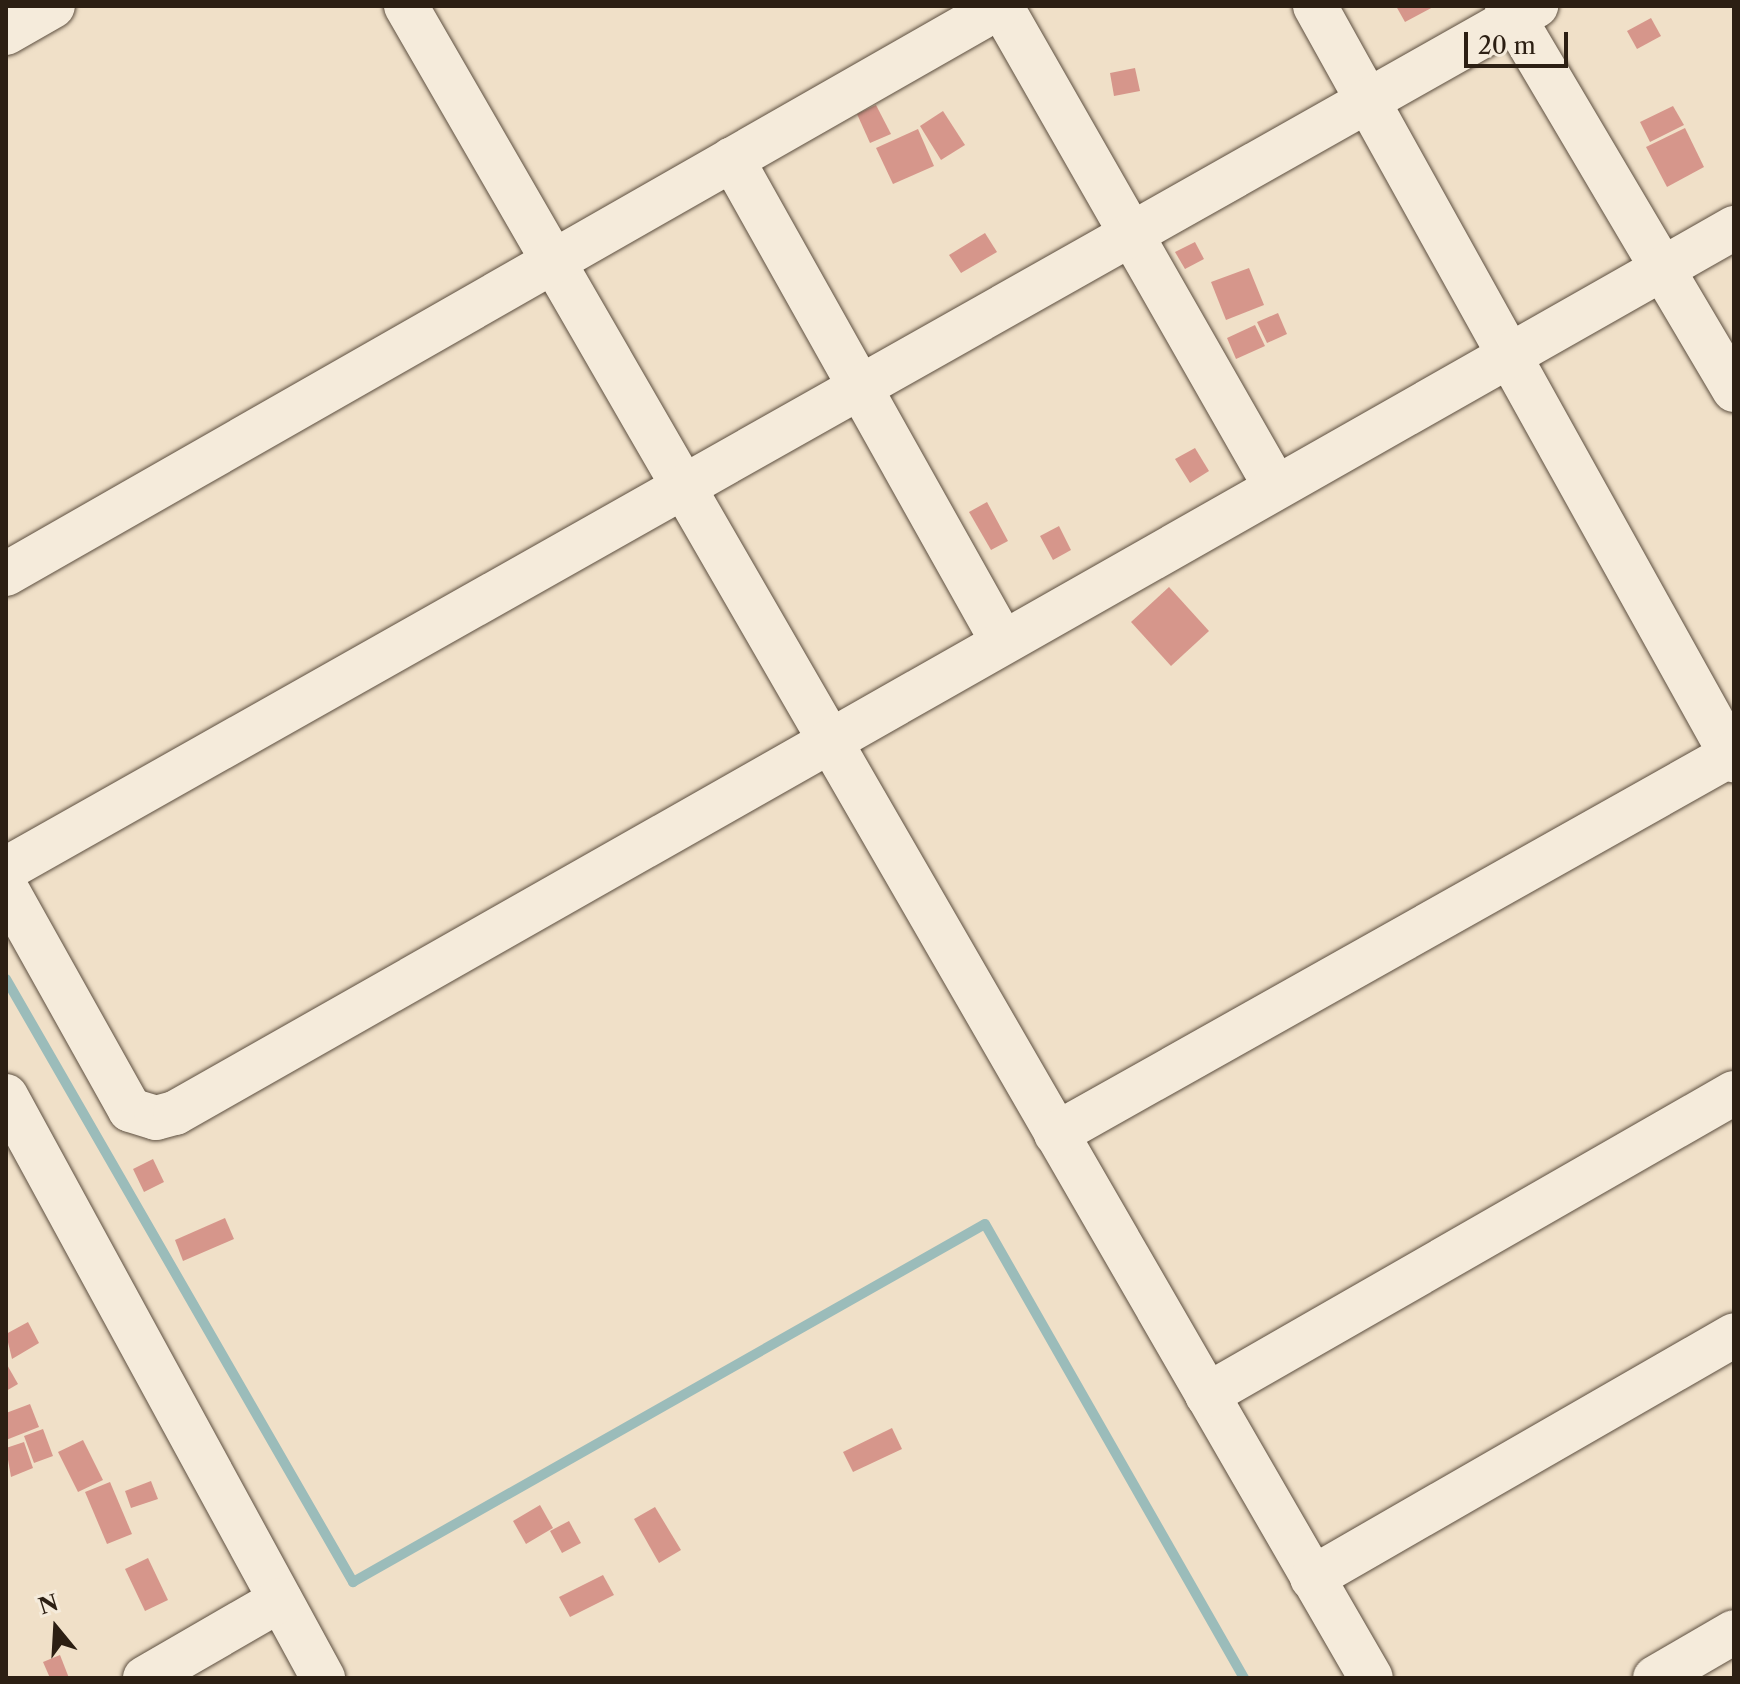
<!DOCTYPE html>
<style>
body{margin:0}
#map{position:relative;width:1740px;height:1684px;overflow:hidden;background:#f0e0c8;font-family:"Libre Caslon Text",serif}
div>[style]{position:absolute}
.stream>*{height:10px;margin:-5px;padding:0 5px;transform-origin:5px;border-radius:5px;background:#9bbcba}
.building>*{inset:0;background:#d6968b}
.roads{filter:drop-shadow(0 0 2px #5d4f40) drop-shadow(0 0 2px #5d4f40)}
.minor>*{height:44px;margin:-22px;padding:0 22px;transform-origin:22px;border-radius:22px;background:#f5ebdb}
span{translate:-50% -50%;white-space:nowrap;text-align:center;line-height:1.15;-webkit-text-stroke:7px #f5ebdb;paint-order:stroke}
.frame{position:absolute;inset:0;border:8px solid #2c1f13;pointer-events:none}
.north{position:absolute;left:16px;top:1588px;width:80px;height:80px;-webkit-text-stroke:6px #f5ebdb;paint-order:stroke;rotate:342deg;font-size:22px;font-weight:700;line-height:32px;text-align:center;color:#2c1f13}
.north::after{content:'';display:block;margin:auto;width:28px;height:36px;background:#2c1f13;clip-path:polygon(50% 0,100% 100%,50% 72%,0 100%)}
.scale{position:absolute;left:1464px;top:32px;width:104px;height:36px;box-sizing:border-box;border:4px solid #2c1f13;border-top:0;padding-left:10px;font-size:24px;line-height:28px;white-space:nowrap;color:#2c1f13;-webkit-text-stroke:6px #f5ebdb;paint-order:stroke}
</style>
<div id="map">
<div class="stream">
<i style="left:6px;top:979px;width:696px;rotate:60.08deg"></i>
<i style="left:353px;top:1582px;width:726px;rotate:-29.53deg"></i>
<i style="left:985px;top:1224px;width:523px;rotate:60.3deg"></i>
</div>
<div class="building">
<i style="clip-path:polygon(1396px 6px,1435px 6px,1405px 22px)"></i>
<i style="clip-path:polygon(1651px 18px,1661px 36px,1637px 49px,1627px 31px)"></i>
<i style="clip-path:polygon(1135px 68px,1140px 91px,1114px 96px,1110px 73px)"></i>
<i style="clip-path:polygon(876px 105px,891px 134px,870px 143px,857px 114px)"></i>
<i style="clip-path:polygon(1673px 106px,1684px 125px,1650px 142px,1640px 122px)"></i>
<i style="clip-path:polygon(943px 111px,965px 145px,941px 160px,920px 126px)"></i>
<i style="clip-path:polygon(1685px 128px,1704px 167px,1667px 187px,1646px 147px)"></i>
<i style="clip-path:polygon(918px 129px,934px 166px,893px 184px,876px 148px)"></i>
<i style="clip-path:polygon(985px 233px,997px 252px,961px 273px,949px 255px)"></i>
<i style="clip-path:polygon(1195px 242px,1204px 259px,1185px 269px,1175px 252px)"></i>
<i style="clip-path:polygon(1249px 268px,1264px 305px,1226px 320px,1211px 282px)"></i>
<i style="clip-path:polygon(1278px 313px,1287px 334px,1267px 343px,1257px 322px)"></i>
<i style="clip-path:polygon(1255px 325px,1265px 346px,1236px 359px,1227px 338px)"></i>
<i style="clip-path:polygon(1195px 448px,1209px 471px,1190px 483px,1175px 459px)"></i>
<i style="clip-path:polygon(987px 502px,1008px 541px,991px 550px,969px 512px)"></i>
<i style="clip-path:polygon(1059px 526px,1071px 550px,1053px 560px,1040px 536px)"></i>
<i style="clip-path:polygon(1169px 587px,1209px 631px,1171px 666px,1131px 622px)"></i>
<i style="clip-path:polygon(153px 1159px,164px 1182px,144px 1192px,133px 1169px)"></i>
<i style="clip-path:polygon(225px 1218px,234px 1239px,183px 1261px,175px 1240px)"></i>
<i style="clip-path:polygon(28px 1322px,39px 1343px,12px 1359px,6px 1334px)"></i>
<i style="clip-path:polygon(6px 1363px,18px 1384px,6px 1391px)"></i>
<i style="clip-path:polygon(30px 1404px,39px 1427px,6px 1440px,6px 1413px)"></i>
<i style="clip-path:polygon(892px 1428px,902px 1449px,853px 1472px,843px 1452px)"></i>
<i style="clip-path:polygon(43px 1429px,53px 1456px,34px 1463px,24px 1436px)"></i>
<i style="clip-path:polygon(83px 1440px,103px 1480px,78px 1492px,58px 1452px)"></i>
<i style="clip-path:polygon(24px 1442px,33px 1468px,11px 1477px,6px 1448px)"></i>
<i style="clip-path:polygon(151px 1481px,158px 1499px,131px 1508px,125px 1491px)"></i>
<i style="clip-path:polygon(110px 1482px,132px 1534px,107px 1544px,85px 1492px)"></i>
<i style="clip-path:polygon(540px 1505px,553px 1528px,526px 1544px,513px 1521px)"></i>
<i style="clip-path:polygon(655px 1507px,681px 1550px,659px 1563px,634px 1519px)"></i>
<i style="clip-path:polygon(569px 1521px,581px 1543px,562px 1553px,550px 1531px)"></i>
<i style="clip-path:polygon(148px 1558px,168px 1600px,145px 1611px,125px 1569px)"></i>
<i style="clip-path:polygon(603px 1575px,614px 1595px,570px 1617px,559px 1597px)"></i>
<i style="clip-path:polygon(60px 1655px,69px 1678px,50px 1678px,43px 1662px)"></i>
</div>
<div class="roads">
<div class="minor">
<i style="left:406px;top:6px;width:1930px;rotate:60.01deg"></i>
<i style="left:1001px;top:6px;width:553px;rotate:60.28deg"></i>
<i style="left:1315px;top:6px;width:863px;rotate:60.94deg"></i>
<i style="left:1507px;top:6px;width:446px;rotate:59.4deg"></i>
<i style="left:6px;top:33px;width:54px;rotate:-29.9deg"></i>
<i style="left:732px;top:159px;width:552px;rotate:60.74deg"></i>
<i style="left:6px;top:574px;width:1146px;rotate:-29.72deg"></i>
<i style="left:6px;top:869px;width:1757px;rotate:-29.43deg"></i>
<i style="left:6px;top:888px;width:254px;rotate:60.8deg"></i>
<i style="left:130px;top:1110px;width:27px;rotate:17deg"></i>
<i style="left:156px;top:1118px;width:20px;rotate:-15deg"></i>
<i style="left:175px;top:1113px;width:1793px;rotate:-29.58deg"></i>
<i style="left:6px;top:1096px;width:663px;rotate:61.42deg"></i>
<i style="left:1056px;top:1134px;width:778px;rotate:-29.33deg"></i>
<i style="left:1207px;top:1395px;width:607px;rotate:-29.82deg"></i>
<i style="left:1312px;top:1578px;width:487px;rotate:-29.9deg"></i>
<i style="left:145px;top:1678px;width:156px;rotate:-30deg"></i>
<i style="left:1655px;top:1678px;width:91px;rotate:-30.2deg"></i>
</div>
</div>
<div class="frame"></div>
<div class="north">N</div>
<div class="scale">20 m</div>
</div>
